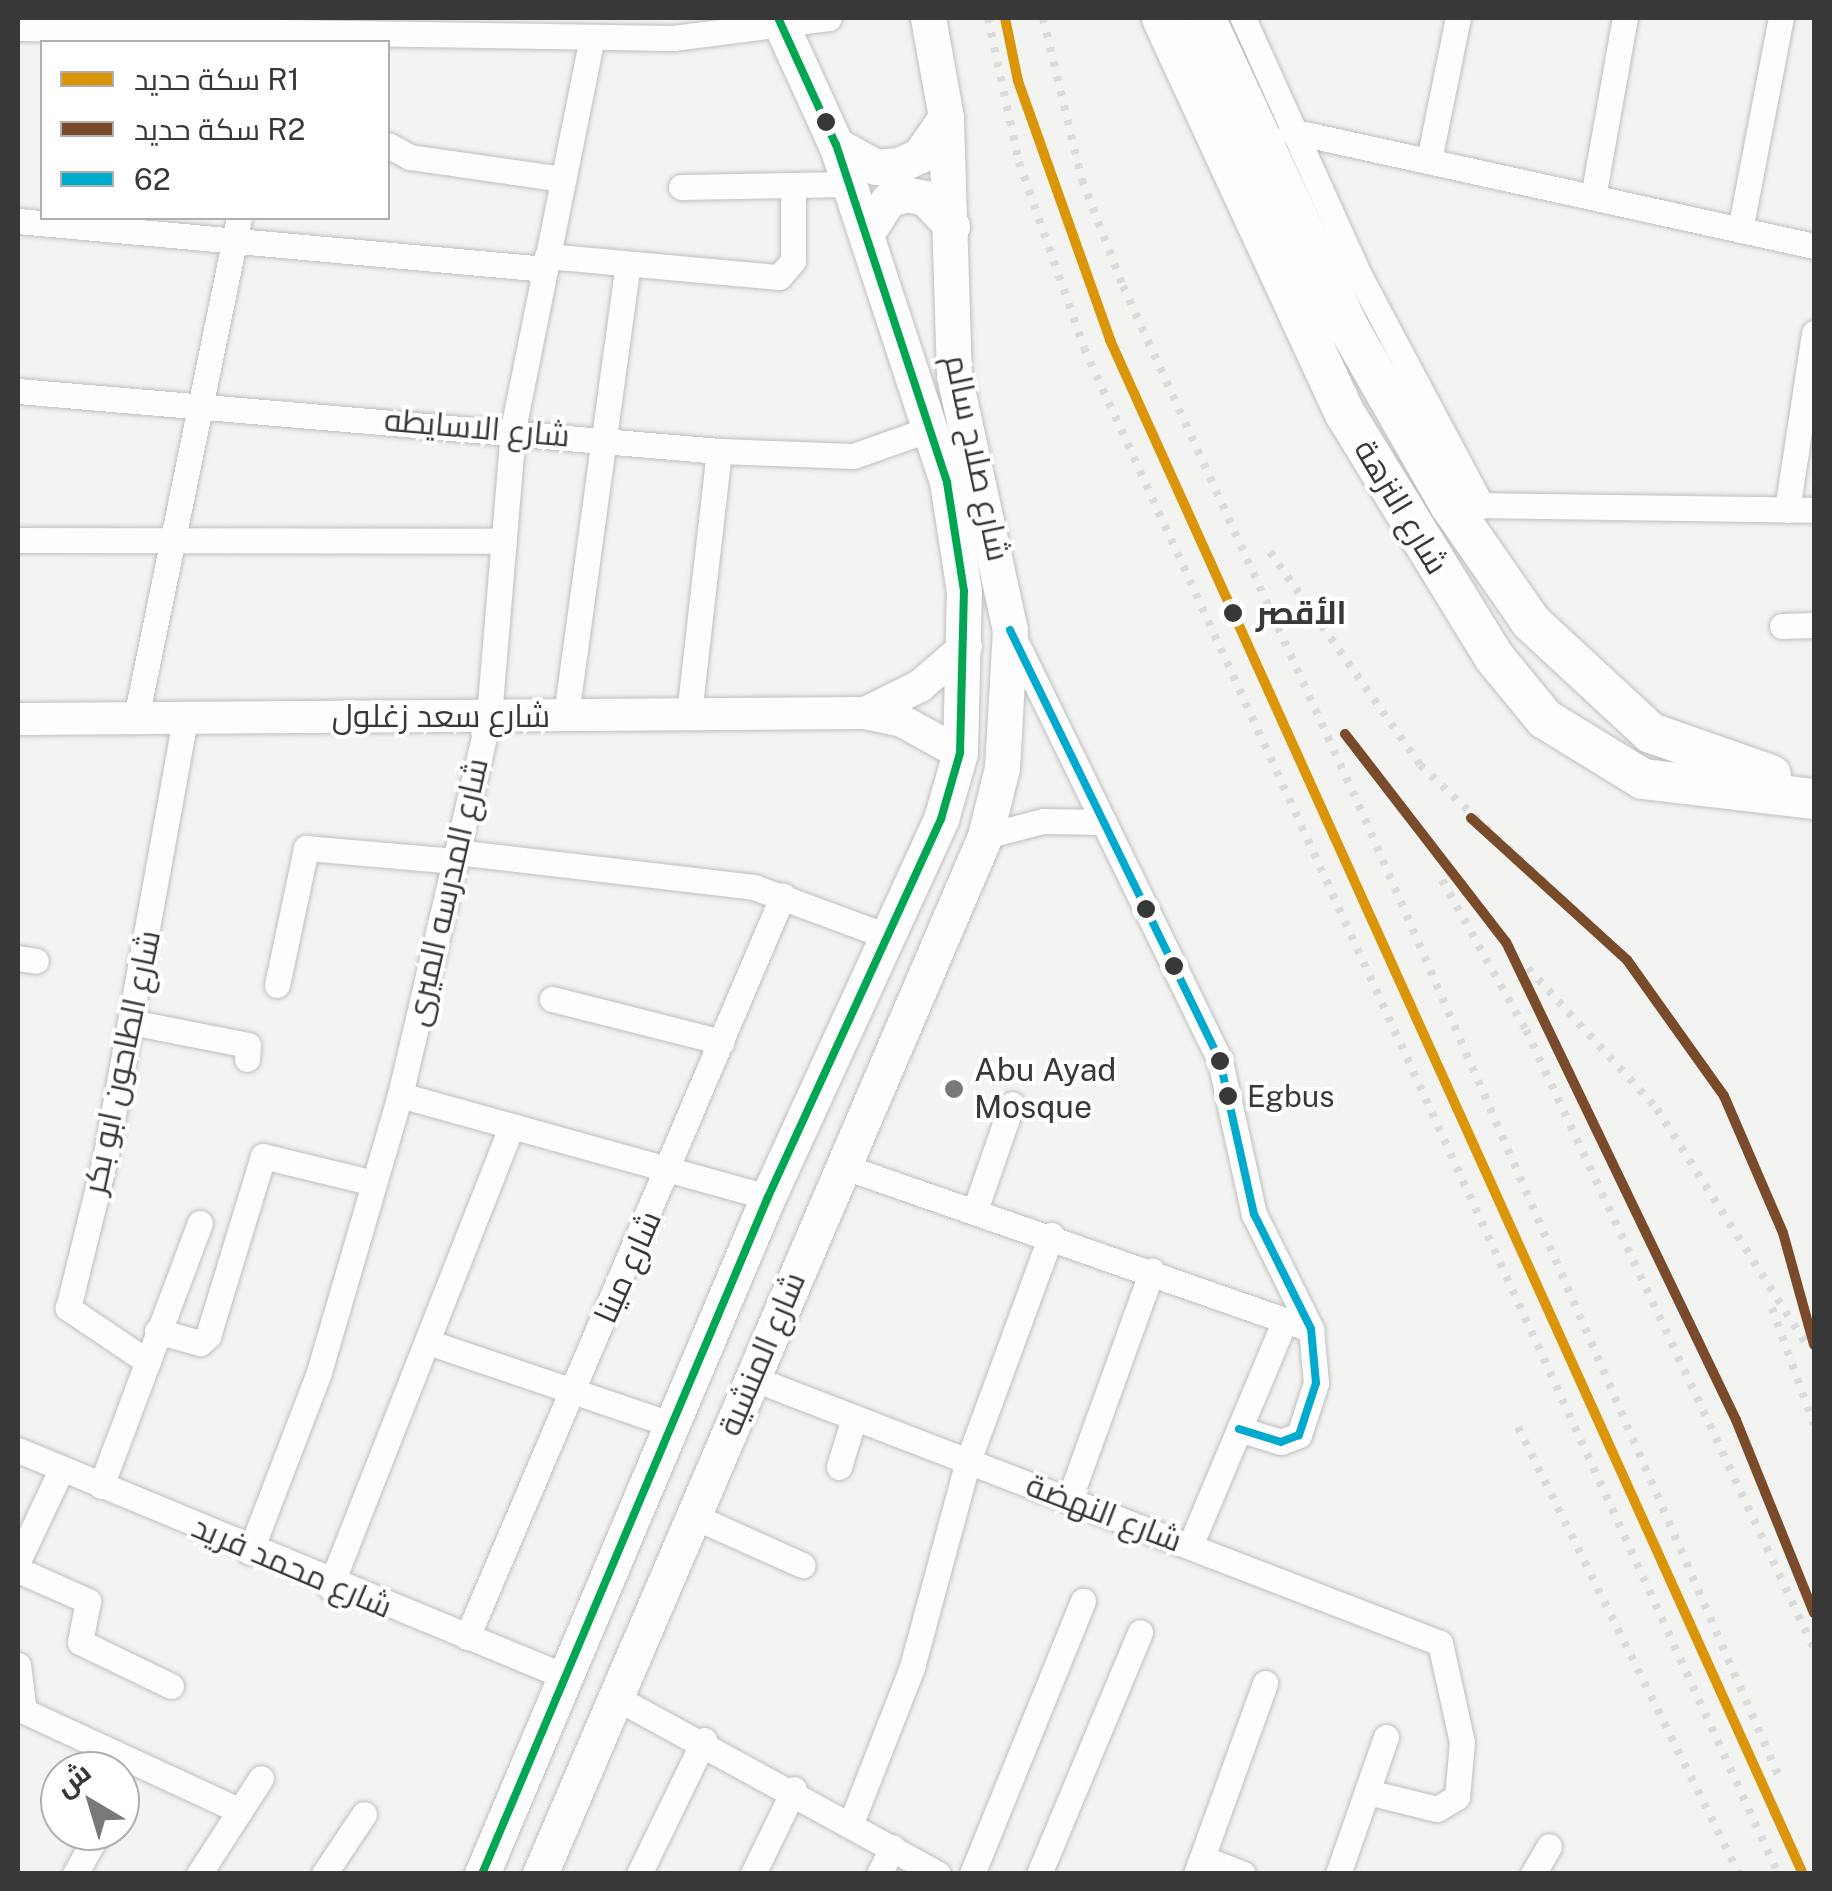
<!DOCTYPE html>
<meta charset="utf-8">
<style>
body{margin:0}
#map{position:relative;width:1832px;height:1891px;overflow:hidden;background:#f3f4f2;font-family:"Public Sans",Cairo,sans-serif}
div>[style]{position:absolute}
.roads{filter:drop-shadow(0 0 2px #bebfbd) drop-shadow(0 0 2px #bebfbd)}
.minor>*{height:25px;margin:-12.5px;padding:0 12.5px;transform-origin:12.5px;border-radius:12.5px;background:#fdfdfd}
.tertiary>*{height:32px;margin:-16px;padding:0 16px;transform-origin:16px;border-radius:16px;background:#fdfdfd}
.secondary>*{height:35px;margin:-17.5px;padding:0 17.5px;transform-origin:17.5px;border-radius:17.5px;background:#fdfdfd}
.primary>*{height:40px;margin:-20px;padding:0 20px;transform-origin:20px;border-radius:20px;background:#fdfdfd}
.rail>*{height:8px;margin-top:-4px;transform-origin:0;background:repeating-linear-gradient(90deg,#dadbda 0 5px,transparent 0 15px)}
.bus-1>*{height:8px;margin:-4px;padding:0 4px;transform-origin:4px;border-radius:4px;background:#00a9ce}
.bus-2>*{height:8px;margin:-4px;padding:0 4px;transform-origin:4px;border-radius:4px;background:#00a651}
.rail-1>*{height:10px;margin:-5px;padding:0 5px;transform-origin:5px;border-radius:5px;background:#da9608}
.rail-2>*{height:10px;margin:-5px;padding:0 5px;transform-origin:5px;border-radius:5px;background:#7a4b2a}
.dots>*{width:28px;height:28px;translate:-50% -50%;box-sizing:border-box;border:5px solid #fff;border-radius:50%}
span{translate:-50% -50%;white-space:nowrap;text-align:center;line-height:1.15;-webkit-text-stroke:8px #fff;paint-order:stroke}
.bus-label{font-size:30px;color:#373837}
.left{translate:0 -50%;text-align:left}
.street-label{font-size:32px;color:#373837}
.stop-label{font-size:32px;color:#373837;font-weight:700}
.poi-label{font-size:32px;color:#373837}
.frame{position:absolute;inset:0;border:20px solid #373837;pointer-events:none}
.legend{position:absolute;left:40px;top:40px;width:350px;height:180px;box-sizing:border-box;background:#fff;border:2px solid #afafaf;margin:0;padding:12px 18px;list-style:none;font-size:30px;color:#373837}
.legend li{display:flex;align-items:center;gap:20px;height:50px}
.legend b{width:50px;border:2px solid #afafaf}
.north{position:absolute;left:40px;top:1751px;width:100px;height:100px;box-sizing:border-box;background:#fff;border:2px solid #afafaf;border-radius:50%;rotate:322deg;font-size:28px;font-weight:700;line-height:40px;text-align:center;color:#373837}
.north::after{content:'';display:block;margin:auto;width:35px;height:45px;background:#797a78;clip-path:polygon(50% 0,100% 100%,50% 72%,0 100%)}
</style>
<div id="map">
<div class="roads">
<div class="minor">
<i style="left:1243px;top:18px;width:284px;rotate:65.7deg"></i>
<i style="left:1360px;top:277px;width:259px;rotate:62deg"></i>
<i style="left:18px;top:28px;width:655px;rotate:0.87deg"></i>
<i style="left:673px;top:38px;width:157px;rotate:-7.3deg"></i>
<i style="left:1291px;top:131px;width:535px;rotate:12.4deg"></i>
<i style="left:388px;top:145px;width:25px;rotate:29deg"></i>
<i style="left:410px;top:157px;width:155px;rotate:8.2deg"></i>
<i style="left:1429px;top:160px;width:145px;rotate:-78.5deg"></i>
<i style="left:681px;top:187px;width:167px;rotate:-1deg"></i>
<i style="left:1593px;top:197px;width:182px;rotate:-79.9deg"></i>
<i style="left:18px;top:221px;width:529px;rotate:5.2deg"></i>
<i style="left:1740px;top:230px;width:216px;rotate:-79.1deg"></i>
<i style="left:547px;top:256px;width:233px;rotate:5.2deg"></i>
<i style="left:779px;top:277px;width:21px;rotate:-49deg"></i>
<i style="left:793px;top:261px;width:76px;rotate:-90deg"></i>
<i style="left:18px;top:391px;width:704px;rotate:4.89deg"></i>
<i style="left:719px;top:451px;width:134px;rotate:2.1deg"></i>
<i style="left:853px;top:456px;width:85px;rotate:-19.3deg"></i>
<i style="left:1465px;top:505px;width:349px;rotate:0.8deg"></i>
<i style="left:1787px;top:510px;width:179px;rotate:-81.3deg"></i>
<i style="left:18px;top:540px;width:486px;rotate:0.1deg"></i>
<i style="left:1782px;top:626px;width:32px;rotate:-2deg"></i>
<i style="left:1012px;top:634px;width:475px;rotate:64deg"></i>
<i style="left:1220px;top:1061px;width:157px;rotate:77.5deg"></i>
<i style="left:1254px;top:1214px;width:128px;rotate:63.6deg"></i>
<i style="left:1311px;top:1329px;width:54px;rotate:84.7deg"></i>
<i style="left:1316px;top:1383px;width:55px;rotate:108.1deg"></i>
<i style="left:1299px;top:1435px;width:19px;rotate:159deg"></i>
<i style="left:1281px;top:1442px;width:44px;rotate:-162.8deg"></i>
<i style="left:689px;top:714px;width:265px;rotate:-83.5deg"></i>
<i style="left:566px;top:715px;width:455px;rotate:-82.2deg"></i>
<i style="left:136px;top:718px;width:510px;rotate:-78.36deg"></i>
<i style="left:985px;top:836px;width:60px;rotate:-14.5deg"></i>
<i style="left:1043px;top:821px;width:61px;rotate:0.9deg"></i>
<i style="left:457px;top:852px;width:299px;rotate:6.7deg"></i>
<i style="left:754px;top:887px;width:144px;rotate:20.3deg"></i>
<i style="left:18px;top:958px;width:18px;rotate:9deg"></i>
<i style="left:277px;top:985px;width:140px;rotate:-78deg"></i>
<i style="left:306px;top:848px;width:149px;rotate:5deg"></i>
<i style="left:552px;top:999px;width:175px;rotate:14.2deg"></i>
<i style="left:131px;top:1022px;width:119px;rotate:11.1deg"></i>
<i style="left:248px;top:1045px;width:14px;rotate:94deg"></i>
<i style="left:400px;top:1095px;width:382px;rotate:15.5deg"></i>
<i style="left:842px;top:1166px;width:497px;rotate:19.2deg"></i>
<i style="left:975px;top:1210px;width:112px;rotate:-70.8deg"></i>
<i style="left:157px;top:1331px;width:45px;rotate:15.6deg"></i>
<i style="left:200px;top:1343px;width:11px;rotate:-41deg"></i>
<i style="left:208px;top:1336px;width:188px;rotate:-73deg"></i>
<i style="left:263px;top:1156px;width:114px;rotate:13.7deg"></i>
<i style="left:428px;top:1342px;width:259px;rotate:18.7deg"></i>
<i style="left:148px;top:1362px;width:97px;rotate:-146deg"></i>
<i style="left:68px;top:1308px;width:159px;rotate:-76.1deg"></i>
<i style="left:106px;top:1154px;width:443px;rotate:-79.7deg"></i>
<i style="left:752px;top:1378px;width:737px;rotate:21.07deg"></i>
<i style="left:1440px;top:1643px;width:101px;rotate:77.5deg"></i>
<i style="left:1462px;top:1742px;width:55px;rotate:95.2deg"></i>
<i style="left:1457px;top:1797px;width:23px;rotate:149deg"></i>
<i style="left:1437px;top:1809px;width:72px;rotate:-166.3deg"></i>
<i style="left:18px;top:1450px;width:596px;rotate:22.48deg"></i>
<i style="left:839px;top:1467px;width:51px;rotate:-73deg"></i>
<i style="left:101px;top:1486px;width:281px;rotate:-69.4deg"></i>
<i style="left:1069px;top:1500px;width:244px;rotate:-70.1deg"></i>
<i style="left:693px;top:1516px;width:120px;rotate:24.2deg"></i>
<i style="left:1190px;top:1546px;width:245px;rotate:-67.2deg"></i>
<i style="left:250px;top:1552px;width:193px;rotate:-69deg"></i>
<i style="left:319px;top:1372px;width:289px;rotate:-73.7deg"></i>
<i style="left:400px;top:1095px;width:389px;rotate:-76.8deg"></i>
<i style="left:489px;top:716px;width:288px;rotate:-85.2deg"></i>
<i style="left:513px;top:429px;width:400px;rotate:-78.6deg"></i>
<i style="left:18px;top:1561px;width:101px;rotate:-64.7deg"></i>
<i style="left:18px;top:1570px;width:77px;rotate:23.9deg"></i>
<i style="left:88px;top:1601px;width:42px;rotate:101deg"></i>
<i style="left:80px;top:1642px;width:101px;rotate:25.8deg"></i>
<i style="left:330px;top:1587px;width:490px;rotate:-68.5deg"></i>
<i style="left:467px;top:1637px;width:806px;rotate:-66.93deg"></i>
<i style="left:18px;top:1665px;width:46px;rotate:82.6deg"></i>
<i style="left:24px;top:1711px;width:238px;rotate:24.8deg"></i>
<i style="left:615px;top:1697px;width:368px;rotate:28.7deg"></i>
<i style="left:851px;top:1823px;width:168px;rotate:-68.6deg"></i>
<i style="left:912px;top:1667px;width:213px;rotate:-74.8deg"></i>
<i style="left:968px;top:1461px;width:241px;rotate:-69.8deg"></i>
<i style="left:1202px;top:1858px;width:44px;rotate:21.3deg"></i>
<i style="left:75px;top:1874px;width:49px;rotate:-60.8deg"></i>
<i style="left:199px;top:1874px;width:114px;rotate:-57.1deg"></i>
<i style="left:324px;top:1874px;width:72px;rotate:-56.3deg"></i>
<i style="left:639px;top:1874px;width:149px;rotate:-64.1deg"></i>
<i style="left:753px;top:1874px;width:94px;rotate:-64.2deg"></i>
<i style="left:879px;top:1874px;width:30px;rotate:-63deg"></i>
<i style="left:972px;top:1874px;width:295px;rotate:-67.9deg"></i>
<i style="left:1039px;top:1874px;width:262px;rotate:-67.3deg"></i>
<i style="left:1196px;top:1874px;width:203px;rotate:-70.1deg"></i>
<i style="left:1338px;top:1874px;width:145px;rotate:-70.7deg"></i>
<i style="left:1533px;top:1874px;width:32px;rotate:-60deg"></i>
</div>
<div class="tertiary">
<i style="left:865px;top:713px;width:61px;rotate:-26.1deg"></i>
<i style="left:920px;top:686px;width:61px;rotate:-41deg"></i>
<i style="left:18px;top:719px;width:847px;rotate:-0.41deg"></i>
<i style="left:865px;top:713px;width:38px;rotate:12deg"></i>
<i style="left:902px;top:721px;width:66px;rotate:28.9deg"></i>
</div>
<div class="secondary">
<i style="left:836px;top:145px;width:46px;rotate:28.8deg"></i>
<i style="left:876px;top:167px;width:23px;rotate:-5deg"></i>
<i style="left:899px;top:165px;width:23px;rotate:-25deg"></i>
<i style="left:920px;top:155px;width:46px;rotate:-55.6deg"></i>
<i style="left:866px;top:234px;width:40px;rotate:-57.1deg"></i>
<i style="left:888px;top:200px;width:19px;rotate:-18deg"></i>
<i style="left:906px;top:194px;width:19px;rotate:12deg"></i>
<i style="left:925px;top:198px;width:39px;rotate:46deg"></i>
<i style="left:482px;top:1874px;width:735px;rotate:-67.1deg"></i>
<i style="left:768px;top:1197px;width:416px;rotate:-65.4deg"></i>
<i style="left:941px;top:819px;width:69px;rotate:-73.9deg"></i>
<i style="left:960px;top:753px;width:162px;rotate:-88.6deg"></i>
<i style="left:964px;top:591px;width:110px;rotate:-98.9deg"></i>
<i style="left:947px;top:482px;width:355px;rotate:-108.2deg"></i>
<i style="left:836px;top:145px;width:140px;rotate:-114.5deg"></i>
<i style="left:540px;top:1874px;width:1129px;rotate:-66.79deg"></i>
<i style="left:985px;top:836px;width:70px;rotate:-76deg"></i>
<i style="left:1002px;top:768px;width:138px;rotate:-86.7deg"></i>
<i style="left:1010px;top:630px;width:260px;rotate:-102.4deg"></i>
<i style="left:954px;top:376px;width:259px;rotate:-91.8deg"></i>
<i style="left:946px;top:117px;width:101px;rotate:-100.3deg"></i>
</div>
<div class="primary">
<i style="left:1162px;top:18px;width:434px;rotate:65.2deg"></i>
<i style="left:1344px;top:412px;width:287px;rotate:58.5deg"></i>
<i style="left:1494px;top:657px;width:80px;rotate:50.6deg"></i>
<i style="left:1545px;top:719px;width:115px;rotate:31.5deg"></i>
<i style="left:1643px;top:779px;width:172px;rotate:6.7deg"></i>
<i style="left:1205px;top:18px;width:344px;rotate:65.1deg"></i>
<i style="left:1350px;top:330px;width:202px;rotate:60.3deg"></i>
<i style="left:1450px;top:505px;width:142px;rotate:55.3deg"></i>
<i style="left:1531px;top:622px;width:163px;rotate:42.8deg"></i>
<i style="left:1651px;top:733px;width:127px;rotate:19.3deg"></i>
</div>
</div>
<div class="rail">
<i style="left:988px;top:18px;width:147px;rotate:77.9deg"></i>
<i style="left:1019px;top:162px;width:197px;rotate:70.7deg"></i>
<i style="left:1084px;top:348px;width:1676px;rotate:65.54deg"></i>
<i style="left:1005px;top:18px;width:64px;rotate:78.3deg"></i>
<i style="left:1018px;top:81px;width:275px;rotate:70.4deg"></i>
<i style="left:1110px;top:340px;width:1683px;rotate:65.69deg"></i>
<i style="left:1043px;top:18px;width:167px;rotate:76.5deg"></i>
<i style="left:1082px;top:180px;width:114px;rotate:68.9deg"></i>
<i style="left:1123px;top:286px;width:585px;rotate:65.58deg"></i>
<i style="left:1365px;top:819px;width:1044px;rotate:66.63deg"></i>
<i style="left:1270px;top:552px;width:261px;rotate:54.8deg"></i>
<i style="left:1420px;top:765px;width:284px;rotate:43.3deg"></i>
<i style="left:1627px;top:960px;width:167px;rotate:54.5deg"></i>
<i style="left:1724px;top:1096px;width:149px;rotate:66.7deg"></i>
<i style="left:1783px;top:1233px;width:116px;rotate:74.5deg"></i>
<i style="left:1345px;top:734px;width:263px;rotate:52.3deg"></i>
<i style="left:1506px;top:942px;width:530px;rotate:64.3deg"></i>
<i style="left:1736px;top:1420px;width:208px;rotate:68deg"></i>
<i style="left:1442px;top:880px;width:172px;rotate:60.8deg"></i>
<i style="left:1526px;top:1030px;width:683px;rotate:65.05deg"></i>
<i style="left:1528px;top:968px;width:191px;rotate:47.5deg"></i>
<i style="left:1657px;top:1109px;width:280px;rotate:57.6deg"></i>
<i style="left:1772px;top:1308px;width:124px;rotate:70.3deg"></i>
<i style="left:1518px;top:1427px;width:499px;rotate:63.7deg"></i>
</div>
<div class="bus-1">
<i style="left:1010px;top:630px;width:479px;rotate:64deg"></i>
<i style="left:1220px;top:1061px;width:157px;rotate:77.5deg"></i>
<i style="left:1254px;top:1214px;width:128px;rotate:63.6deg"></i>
<i style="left:1311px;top:1329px;width:54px;rotate:84.7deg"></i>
<i style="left:1316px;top:1383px;width:55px;rotate:108.1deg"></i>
<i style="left:1299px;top:1435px;width:19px;rotate:159deg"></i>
<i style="left:1281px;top:1442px;width:44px;rotate:-162.8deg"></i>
</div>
<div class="bus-2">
<i style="left:482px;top:1874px;width:735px;rotate:-67.1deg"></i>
<i style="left:768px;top:1197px;width:416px;rotate:-65.4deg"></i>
<i style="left:941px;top:819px;width:69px;rotate:-73.9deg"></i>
<i style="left:960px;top:753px;width:162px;rotate:-88.6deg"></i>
<i style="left:964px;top:591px;width:110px;rotate:-98.9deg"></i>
<i style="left:947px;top:482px;width:355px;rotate:-108.2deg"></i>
<i style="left:836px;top:145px;width:140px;rotate:-114.5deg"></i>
</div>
<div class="rail-1">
<i style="left:1005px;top:18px;width:64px;rotate:78.3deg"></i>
<i style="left:1018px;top:81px;width:275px;rotate:70.4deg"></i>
<i style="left:1110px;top:340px;width:1683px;rotate:65.69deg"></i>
</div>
<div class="rail-2">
<i style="left:1345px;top:734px;width:263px;rotate:52.3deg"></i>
<i style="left:1506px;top:942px;width:530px;rotate:64.3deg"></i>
<i style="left:1736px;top:1420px;width:208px;rotate:68deg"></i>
<i style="left:1471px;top:818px;width:211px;rotate:42.3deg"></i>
<i style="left:1627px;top:960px;width:167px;rotate:54.5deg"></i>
<i style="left:1724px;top:1096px;width:149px;rotate:66.7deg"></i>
<i style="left:1783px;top:1233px;width:116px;rotate:74.5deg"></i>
</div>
<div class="dots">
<i style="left:826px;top:122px;background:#373837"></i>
<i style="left:1233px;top:613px;background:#373837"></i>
<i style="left:1146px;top:909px;background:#373837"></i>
<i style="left:1174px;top:966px;background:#373837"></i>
<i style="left:1220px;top:1061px;background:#373837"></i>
<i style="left:954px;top:1089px;background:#797a78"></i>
<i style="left:1228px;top:1096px;background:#373837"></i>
</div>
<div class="bus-label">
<span class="left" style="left:1247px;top:1096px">Egbus</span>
</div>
<div class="street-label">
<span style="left:477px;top:428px;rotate:5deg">شارع الاسايطه</span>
<span style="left:977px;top:458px;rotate:78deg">شارع صلاح سالم</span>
<span style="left:1401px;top:507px;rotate:59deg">شارع النزهة</span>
<span style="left:441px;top:716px">شارع سعد زغلول</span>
<span style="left:447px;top:892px;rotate:-77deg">شارع المدرسه الميرى</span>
<span style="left:122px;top:1062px;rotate:-78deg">شارع الطاحون ابو بكر</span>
<span style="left:628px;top:1267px;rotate:-66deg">شارع مينا</span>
<span style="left:762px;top:1354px;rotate:-67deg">شارع المنشية</span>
<span style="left:1104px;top:1513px;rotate:21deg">شارع النهضة</span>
<span style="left:292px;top:1567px;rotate:23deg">شارع محمد فريد</span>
</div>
<div class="stop-label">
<span class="left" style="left:1256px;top:613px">الأقصر</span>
</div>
<div class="poi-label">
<span class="left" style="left:974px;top:1089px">Abu Ayad<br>Mosque</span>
</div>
<div class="frame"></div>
<ul class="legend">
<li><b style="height:12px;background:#da9608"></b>سكة حديد R1</li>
<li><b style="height:12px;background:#7a4b2a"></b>سكة حديد R2</li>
<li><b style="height:12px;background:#00a9ce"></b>62</li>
</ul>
<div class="north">ش</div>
</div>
